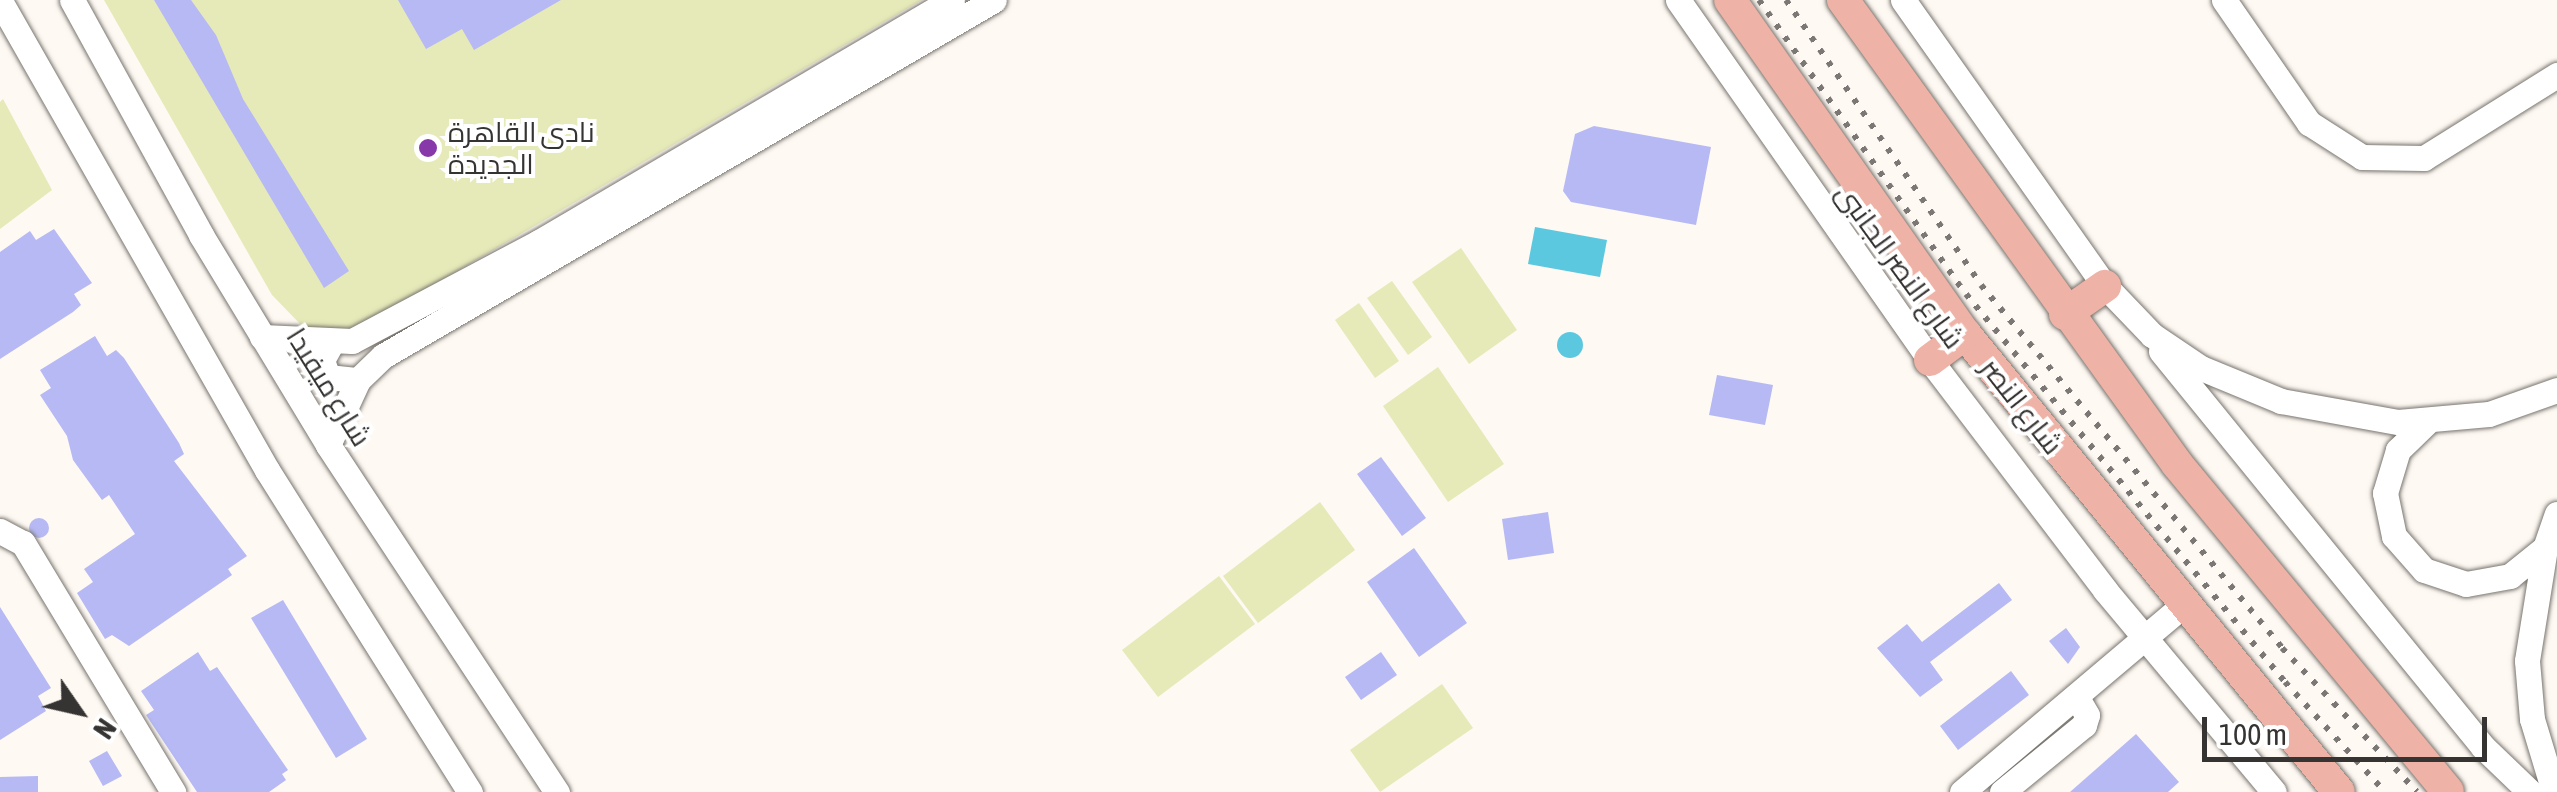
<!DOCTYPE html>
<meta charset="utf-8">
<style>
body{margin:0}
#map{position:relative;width:2557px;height:792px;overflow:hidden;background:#fef9f3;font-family:"Asap Condensed",Cairo,sans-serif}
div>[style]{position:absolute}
.green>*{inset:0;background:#e6eab9}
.water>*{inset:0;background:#5cc8e0}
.round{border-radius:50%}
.building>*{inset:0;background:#b6b9f4}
.roads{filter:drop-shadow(0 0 2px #78746e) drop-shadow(0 0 2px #78746e)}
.minor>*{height:25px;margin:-12.5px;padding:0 12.5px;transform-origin:12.5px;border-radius:12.5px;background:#fff}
.major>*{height:32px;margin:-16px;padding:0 16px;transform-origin:16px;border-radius:16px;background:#eeb2a6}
.rail>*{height:6px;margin-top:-3px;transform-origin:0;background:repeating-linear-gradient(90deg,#7b7774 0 5px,transparent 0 15px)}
.dots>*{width:28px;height:28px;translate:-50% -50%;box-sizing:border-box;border:5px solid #fff;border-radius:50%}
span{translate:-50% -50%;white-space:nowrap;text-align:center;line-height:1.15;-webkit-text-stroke:8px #fff;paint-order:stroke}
.poi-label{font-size:28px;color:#363432}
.left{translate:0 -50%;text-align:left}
.street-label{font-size:28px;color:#363432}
.north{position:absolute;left:30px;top:662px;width:100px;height:100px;-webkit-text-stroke:8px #fff;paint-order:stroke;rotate:124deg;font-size:28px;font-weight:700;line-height:40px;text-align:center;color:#363432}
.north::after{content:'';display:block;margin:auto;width:35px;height:45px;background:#363432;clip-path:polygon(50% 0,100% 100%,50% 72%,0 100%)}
.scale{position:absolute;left:2202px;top:717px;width:285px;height:45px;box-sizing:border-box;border:5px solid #363432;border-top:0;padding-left:12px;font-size:30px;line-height:35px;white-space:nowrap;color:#363432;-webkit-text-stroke:8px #fff;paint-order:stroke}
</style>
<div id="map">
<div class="green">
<i style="clip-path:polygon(104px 0,922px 0,356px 330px,306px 330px,272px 295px)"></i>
<i style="clip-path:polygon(3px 99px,52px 190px,0 229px,0 102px)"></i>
<i style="clip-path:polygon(1461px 248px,1517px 330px,1469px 364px,1412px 282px)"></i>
<i style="clip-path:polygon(1392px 281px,1432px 337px,1408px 355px,1367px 298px)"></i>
<i style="clip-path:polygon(1359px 303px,1399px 361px,1375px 378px,1335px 320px)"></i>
<i style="clip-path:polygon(1438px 367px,1504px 464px,1448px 502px,1383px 406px)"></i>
<i style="clip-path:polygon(1320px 502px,1355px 550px,1258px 623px,1223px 576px)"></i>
<i style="clip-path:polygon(1219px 576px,1255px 624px,1158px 697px,1122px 650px)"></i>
<i style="clip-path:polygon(1442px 684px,1473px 728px,1380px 792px,1350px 750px)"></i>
</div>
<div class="water">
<i style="clip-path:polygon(1535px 227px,1607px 240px,1600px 277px,1528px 264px)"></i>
<i class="round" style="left:1557px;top:332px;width:26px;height:26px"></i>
</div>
<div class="building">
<i style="clip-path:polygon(154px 0,191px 0,216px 35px,243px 99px,349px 271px,324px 288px)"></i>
<i style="clip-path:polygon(398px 0,561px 0,474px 50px,462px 29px,426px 49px)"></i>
<i style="clip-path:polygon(1594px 126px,1711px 147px,1696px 225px,1571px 202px,1563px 191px,1575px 134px)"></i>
<i style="clip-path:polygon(54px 229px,92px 283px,74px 294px,81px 305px,73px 312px,0 359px,0 252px,30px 231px,36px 240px)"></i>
<i style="clip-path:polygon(95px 336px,107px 356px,116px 350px,124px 358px,179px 443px,184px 454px,174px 461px,247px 556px,228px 569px,232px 575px,129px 646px,112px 635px,105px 639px,77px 593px,93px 582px,84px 569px,135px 534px,109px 495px,102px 500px,73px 460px,67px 436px,40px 395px,51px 388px,40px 370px)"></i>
<i style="clip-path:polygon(1717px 375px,1773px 385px,1765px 425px,1709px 415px)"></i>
<i style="clip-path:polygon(1381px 457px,1426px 518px,1402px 536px,1357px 474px)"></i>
<i style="clip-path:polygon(1548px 512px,1554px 553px,1508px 560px,1502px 519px)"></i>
<i class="round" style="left:29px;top:518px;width:20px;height:20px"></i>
<i style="clip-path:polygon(1414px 548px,1467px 623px,1419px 657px,1367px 582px)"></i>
<i style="clip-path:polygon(1999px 583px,2012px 600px,1930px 662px,1943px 680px,1920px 697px,1877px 648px,1907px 624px,1922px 642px)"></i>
<i style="clip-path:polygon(283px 600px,367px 739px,336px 758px,251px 618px)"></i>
<i style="clip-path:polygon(0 607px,51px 688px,38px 696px,46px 711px,0 740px)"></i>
<i style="clip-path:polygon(2066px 628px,2080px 647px,2068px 664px,2049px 641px)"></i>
<i style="clip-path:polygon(198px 652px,210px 671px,217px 667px,288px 770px,282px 774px,286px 780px,269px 792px,197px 792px,146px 715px,154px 710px,141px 691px)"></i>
<i style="clip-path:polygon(1381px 652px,1397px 675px,1361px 700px,1345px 677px)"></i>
<i style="clip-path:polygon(2011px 671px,2029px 695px,1958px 750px,1940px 726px)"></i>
<i style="clip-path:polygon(2136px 734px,2179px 782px,2168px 792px,2070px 792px)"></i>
<i style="clip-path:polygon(107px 751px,122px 776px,103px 786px,89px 761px)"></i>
<i style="clip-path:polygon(38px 776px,38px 792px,0 792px,0 777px)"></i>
</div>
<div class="roads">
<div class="minor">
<i style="left:72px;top:0;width:268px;rotate:61.2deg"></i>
<i style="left:201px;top:235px;width:245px;rotate:58.8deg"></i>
<i style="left:328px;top:445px;width:416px;rotate:56.6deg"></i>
<i style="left:1678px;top:0;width:439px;rotate:55deg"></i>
<i style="left:1930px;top:360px;width:289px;rotate:52.7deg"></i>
<i style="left:2105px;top:590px;width:263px;rotate:50.1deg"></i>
<i style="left:1903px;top:0;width:350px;rotate:54.8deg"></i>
<i style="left:2105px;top:286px;width:68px;rotate:46.2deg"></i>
<i style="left:2152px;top:335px;width:59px;rotate:34deg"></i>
<i style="left:2201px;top:368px;width:87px;rotate:22.4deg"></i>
<i style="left:2281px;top:401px;width:119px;rotate:10.2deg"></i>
<i style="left:2398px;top:422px;width:91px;rotate:-5deg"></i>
<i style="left:2489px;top:414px;width:72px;rotate:-19.4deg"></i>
<i style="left:2224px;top:0;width:150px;rotate:55.4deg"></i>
<i style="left:2309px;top:123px;width:63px;rotate:32.7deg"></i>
<i style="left:2362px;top:157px;width:62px;rotate:0.9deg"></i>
<i style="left:2424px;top:158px;width:157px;rotate:-32deg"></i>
<i style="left:0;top:1px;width:540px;rotate:60.35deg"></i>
<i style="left:267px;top:470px;width:381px;rotate:57.8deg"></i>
<i style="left:262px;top:337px;width:90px;rotate:2.5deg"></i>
<i style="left:352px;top:341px;width:212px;rotate:-27.9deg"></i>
<i style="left:539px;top:242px;width:479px;rotate:-30.4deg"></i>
<i style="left:331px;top:344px;width:18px;rotate:119deg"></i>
<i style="left:322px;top:360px;width:18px;rotate:71deg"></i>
<i style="left:328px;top:377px;width:30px;rotate:6deg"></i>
<i style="left:2161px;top:351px;width:510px;rotate:50.88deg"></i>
<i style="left:2483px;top:747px;width:65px;rotate:43.8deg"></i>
<i style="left:2428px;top:421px;width:42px;rotate:136deg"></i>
<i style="left:2398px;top:450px;width:45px;rotate:106.8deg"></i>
<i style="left:2385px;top:493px;width:44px;rotate:78.2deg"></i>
<i style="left:2394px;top:536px;width:45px;rotate:48.6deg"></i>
<i style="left:2424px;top:570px;width:44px;rotate:18.4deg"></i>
<i style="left:2466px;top:584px;width:45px;rotate:-10.3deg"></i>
<i style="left:2510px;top:576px;width:45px;rotate:-38.7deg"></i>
<i style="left:2545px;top:548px;width:36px;rotate:-71deg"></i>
<i style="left:328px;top:445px;width:72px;rotate:-65.2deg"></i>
<i style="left:358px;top:380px;width:35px;rotate:-44deg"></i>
<i style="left:383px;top:356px;width:707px;rotate:-30.23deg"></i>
<i style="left:0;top:531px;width:26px;rotate:28deg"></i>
<i style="left:23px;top:543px;width:291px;rotate:58.9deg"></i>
<i style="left:2545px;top:548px;width:114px;rotate:99.1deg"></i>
<i style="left:2527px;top:661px;width:58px;rotate:85.1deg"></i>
<i style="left:2532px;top:719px;width:76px;rotate:73.2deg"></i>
<i style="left:1962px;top:792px;width:288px;rotate:-40.2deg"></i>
<i style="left:2002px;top:792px;width:106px;rotate:-39.3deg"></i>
<i style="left:2084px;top:725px;width:10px;rotate:-73deg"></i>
<i style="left:2087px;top:715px;width:20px;rotate:-120deg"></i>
</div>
<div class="major">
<i style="left:1730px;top:0;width:408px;rotate:54.9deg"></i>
<i style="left:1965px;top:334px;width:591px;rotate:50.77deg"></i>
<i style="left:1843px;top:0;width:572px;rotate:54.25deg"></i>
<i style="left:2177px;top:464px;width:425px;rotate:50.4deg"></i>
<i style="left:2065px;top:314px;width:49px;rotate:-35deg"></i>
<i style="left:1930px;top:360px;width:44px;rotate:-36.6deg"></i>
</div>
</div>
<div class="rail">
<i style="left:1759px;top:0;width:360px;rotate:54.9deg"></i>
<i style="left:1966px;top:294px;width:502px;rotate:50.57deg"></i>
<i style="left:2285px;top:682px;width:149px;rotate:47.7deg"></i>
<i style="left:1786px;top:0;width:345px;rotate:55.6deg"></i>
<i style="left:1981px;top:285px;width:472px;rotate:50.3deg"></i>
<i style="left:2282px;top:648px;width:197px;rotate:46.8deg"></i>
</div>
<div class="dots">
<i style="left:428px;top:148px;background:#8739aa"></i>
</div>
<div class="poi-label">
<span class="left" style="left:448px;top:148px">نادى القاهرة<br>الجديدة</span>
</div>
<div class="street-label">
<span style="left:1900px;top:266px;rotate:54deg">شارع النصر الجانبى</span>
<span style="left:329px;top:387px;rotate:58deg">شارع ميفيدا</span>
<span style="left:2022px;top:406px;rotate:52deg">شارع النصر</span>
</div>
<div class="north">N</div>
<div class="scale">100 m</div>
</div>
